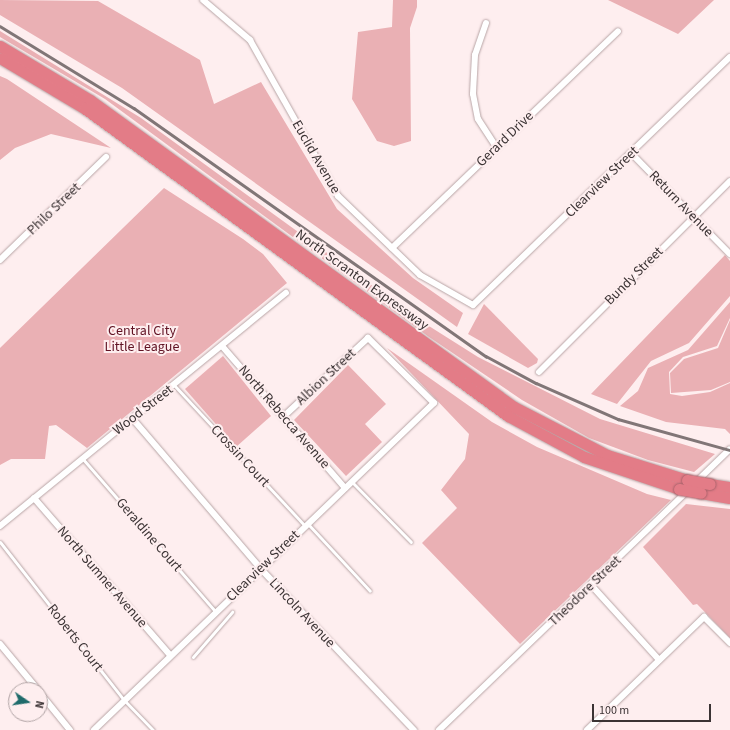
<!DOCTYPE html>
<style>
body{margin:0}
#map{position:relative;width:730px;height:730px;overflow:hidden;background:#feeeef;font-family:"Source Sans 3",sans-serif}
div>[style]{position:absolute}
.green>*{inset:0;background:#eab0b4}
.roads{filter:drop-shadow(0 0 1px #b8a5a6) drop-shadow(0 0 1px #b8a5a6)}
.lane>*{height:3px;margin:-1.5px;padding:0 1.5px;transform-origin:1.5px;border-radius:1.5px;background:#fff}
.street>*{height:6px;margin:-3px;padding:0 3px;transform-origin:3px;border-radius:3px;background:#fff}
.highway>*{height:11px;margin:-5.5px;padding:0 5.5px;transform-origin:5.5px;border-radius:5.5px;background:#e37c87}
.rail>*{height:2.5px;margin:-1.25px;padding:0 1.25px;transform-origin:1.25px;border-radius:1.25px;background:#817677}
.bridges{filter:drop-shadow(0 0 1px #a8626a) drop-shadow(0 0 1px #a8626a)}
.highway-bridge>*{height:11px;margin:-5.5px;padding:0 5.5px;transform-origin:5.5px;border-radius:5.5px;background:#e37c87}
span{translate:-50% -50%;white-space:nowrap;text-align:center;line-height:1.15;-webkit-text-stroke:4px #feeeef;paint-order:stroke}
.street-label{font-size:14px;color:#3b3334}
.park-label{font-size:14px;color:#601223}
.north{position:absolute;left:8px;top:682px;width:40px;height:40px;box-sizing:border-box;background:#feeeef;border:1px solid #b0a3a4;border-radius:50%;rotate:103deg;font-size:11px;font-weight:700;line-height:16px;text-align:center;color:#3b3334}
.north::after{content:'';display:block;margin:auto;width:14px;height:18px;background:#1f6b6b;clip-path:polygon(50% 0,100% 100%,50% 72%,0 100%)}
.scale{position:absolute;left:592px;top:704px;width:119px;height:18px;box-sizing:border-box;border:2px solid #3b3334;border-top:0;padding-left:5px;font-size:12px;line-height:14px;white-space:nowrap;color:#3b3334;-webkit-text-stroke:3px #feeeef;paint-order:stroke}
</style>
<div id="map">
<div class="green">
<i style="clip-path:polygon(0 0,98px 1px,200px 60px,214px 104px,261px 82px,337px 209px,413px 278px,463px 313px,457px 327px,122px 88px,0 15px)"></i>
<i style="clip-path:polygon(393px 0,417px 0,417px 7px,410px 28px,411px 141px,394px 146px,377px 141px,352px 99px,358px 32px,392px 27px)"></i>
<i style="clip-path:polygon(608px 0,714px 0,678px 34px)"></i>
<i style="clip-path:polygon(0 31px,141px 118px,421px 321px,478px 357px,600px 419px,715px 454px,694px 472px,648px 460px,589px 438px,522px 400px,429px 337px,105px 99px,0 37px)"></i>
<i style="clip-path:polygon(0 76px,7px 79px,111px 148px,51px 134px,15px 148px,0 160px)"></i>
<i style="clip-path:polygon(164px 188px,243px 239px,263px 254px,287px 283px,87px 448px,56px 425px,49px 426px,45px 459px,11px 459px,0 465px,0 348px)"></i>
<i style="clip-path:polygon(725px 255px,730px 261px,730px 296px,689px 343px,651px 361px,617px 404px,591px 394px)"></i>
<i style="clip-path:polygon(730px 302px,730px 318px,717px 346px,683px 357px,669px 372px,670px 394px,682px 396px,710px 392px,730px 383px,730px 434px,725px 429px,666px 422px,620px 406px,638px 391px,648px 368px,688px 350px)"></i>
<i style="clip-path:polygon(484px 304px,538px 359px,537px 363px,528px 368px,468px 334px)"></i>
<i style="clip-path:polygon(730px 320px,730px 382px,711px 390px,671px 393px,670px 373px,684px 359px,718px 348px)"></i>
<i style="clip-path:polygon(387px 348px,492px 422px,537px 447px,647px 494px,671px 500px,520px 644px,422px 543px,457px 508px,441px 490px,465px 459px,469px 434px)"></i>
<i style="clip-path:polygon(223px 356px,271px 416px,236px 447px,185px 389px)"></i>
<i style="clip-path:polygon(348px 365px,386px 404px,365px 424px,382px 442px,346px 476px,294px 420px)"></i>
<i style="clip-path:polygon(686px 504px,730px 509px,730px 638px,697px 604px,693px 605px,643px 547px)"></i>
</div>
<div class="roads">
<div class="lane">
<i style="left:175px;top:386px;width:190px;rotate:47.1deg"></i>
<i style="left:82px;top:458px;width:203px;rotate:49deg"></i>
<i style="left:352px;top:482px;width:84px;rotate:45.5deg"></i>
<i style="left:308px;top:524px;width:91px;rotate:47.2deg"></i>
<i style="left:0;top:542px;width:201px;rotate:51.9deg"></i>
<i style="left:124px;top:700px;width:42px;rotate:46deg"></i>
<i style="left:193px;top:657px;width:60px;rotate:-49.1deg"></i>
</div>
<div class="street">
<i style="left:203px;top:0;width:62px;rotate:40.4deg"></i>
<i style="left:250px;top:40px;width:179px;rotate:60.6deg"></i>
<i style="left:338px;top:196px;width:114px;rotate:43.9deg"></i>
<i style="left:420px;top:275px;width:61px;rotate:29.5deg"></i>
<i style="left:473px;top:305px;width:357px;rotate:-44deg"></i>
<i style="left:486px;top:23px;width:34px;rotate:109deg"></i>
<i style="left:475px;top:55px;width:39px;rotate:93deg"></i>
<i style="left:473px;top:94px;width:25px;rotate:79deg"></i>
<i style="left:478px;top:119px;width:33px;rotate:57deg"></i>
<i style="left:632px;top:154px;width:140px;rotate:45.6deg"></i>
<i style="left:392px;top:248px;width:313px;rotate:-43.8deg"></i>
<i style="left:0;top:260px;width:148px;rotate:-44.2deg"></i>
<i style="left:222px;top:346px;width:188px;rotate:49.1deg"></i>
<i style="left:539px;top:372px;width:270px;rotate:-45deg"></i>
<i style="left:132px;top:418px;width:197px;rotate:49.5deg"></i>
<i style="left:260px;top:568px;width:224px;rotate:46.5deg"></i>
<i style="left:696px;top:482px;width:47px;rotate:-44.1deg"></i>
<i style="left:34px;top:498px;width:208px;rotate:49.1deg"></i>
<i style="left:0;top:526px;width:369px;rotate:-39.2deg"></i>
<i style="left:592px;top:586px;width:100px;rotate:47.8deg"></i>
<i style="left:0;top:644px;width:60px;rotate:50.4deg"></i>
<i style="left:40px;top:693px;width:48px;rotate:51deg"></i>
<i style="left:94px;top:730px;width:472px;rotate:-43.9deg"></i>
<i style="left:434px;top:403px;width:93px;rotate:-135.4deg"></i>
<i style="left:368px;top:338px;width:116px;rotate:137.1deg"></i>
<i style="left:439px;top:730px;width:346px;rotate:-43.9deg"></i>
<i style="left:587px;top:730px;width:163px;rotate:-44deg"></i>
<i style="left:704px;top:617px;width:37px;rotate:45deg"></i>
</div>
<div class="highway">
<i style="left:0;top:46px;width:105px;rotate:31deg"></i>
<i style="left:90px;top:100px;width:523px;rotate:35.91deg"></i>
<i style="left:514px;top:407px;width:105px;rotate:27.3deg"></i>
<i style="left:607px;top:455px;width:84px;rotate:17.4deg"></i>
<i style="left:0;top:58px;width:98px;rotate:30.8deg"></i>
<i style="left:84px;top:108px;width:524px;rotate:36deg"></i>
<i style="left:508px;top:416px;width:86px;rotate:28.3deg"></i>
<i style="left:584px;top:457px;width:100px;rotate:18.6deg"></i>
<i style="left:710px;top:484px;width:20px;rotate:9deg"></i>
<i style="left:701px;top:493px;width:29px;rotate:10deg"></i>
</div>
</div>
<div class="rail">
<i style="left:0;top:26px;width:157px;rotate:31.5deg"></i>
<i style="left:134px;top:108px;width:431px;rotate:35.2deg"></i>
<i style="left:486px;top:356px;width:57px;rotate:28.4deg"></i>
<i style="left:536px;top:383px;width:90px;rotate:23.7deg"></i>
<i style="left:618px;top:419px;width:116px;rotate:15.5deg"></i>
</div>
<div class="bridges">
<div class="highway-bridge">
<i style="left:687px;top:480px;width:23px;rotate:10deg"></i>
<i style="left:679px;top:489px;width:22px;rotate:10deg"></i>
</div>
</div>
<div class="street-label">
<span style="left:505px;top:139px;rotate:-44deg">Gerard Drive</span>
<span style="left:316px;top:157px;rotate:60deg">Euclid Avenue</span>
<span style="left:602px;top:182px;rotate:-44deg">Clearview Street</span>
<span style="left:681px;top:204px;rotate:46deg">Return Avenue</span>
<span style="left:54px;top:209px;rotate:-44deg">Philo Street</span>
<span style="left:634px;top:276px;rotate:-45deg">Bundy Street</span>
<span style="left:362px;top:280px;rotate:36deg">North Scranton Expressway</span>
<span style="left:326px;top:377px;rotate:-43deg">Albion Street</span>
<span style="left:143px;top:410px;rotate:-38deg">Wood Street</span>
<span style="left:284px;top:417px;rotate:49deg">North Rebecca Avenue</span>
<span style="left:240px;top:456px;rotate:47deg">Crossin Court</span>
<span style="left:149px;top:535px;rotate:49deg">Geraldine Court</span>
<span style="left:263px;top:566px;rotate:-44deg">Clearview Street</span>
<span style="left:102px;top:577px;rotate:49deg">North Sumner Avenue</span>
<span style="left:585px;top:591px;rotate:-44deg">Theodore Street</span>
<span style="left:302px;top:613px;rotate:47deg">Lincoln Avenue</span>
<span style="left:75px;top:638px;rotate:52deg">Roberts Court</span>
</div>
<div class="park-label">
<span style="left:142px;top:339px">Central City<br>Little League</span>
</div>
<div class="north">N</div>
<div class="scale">100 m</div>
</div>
